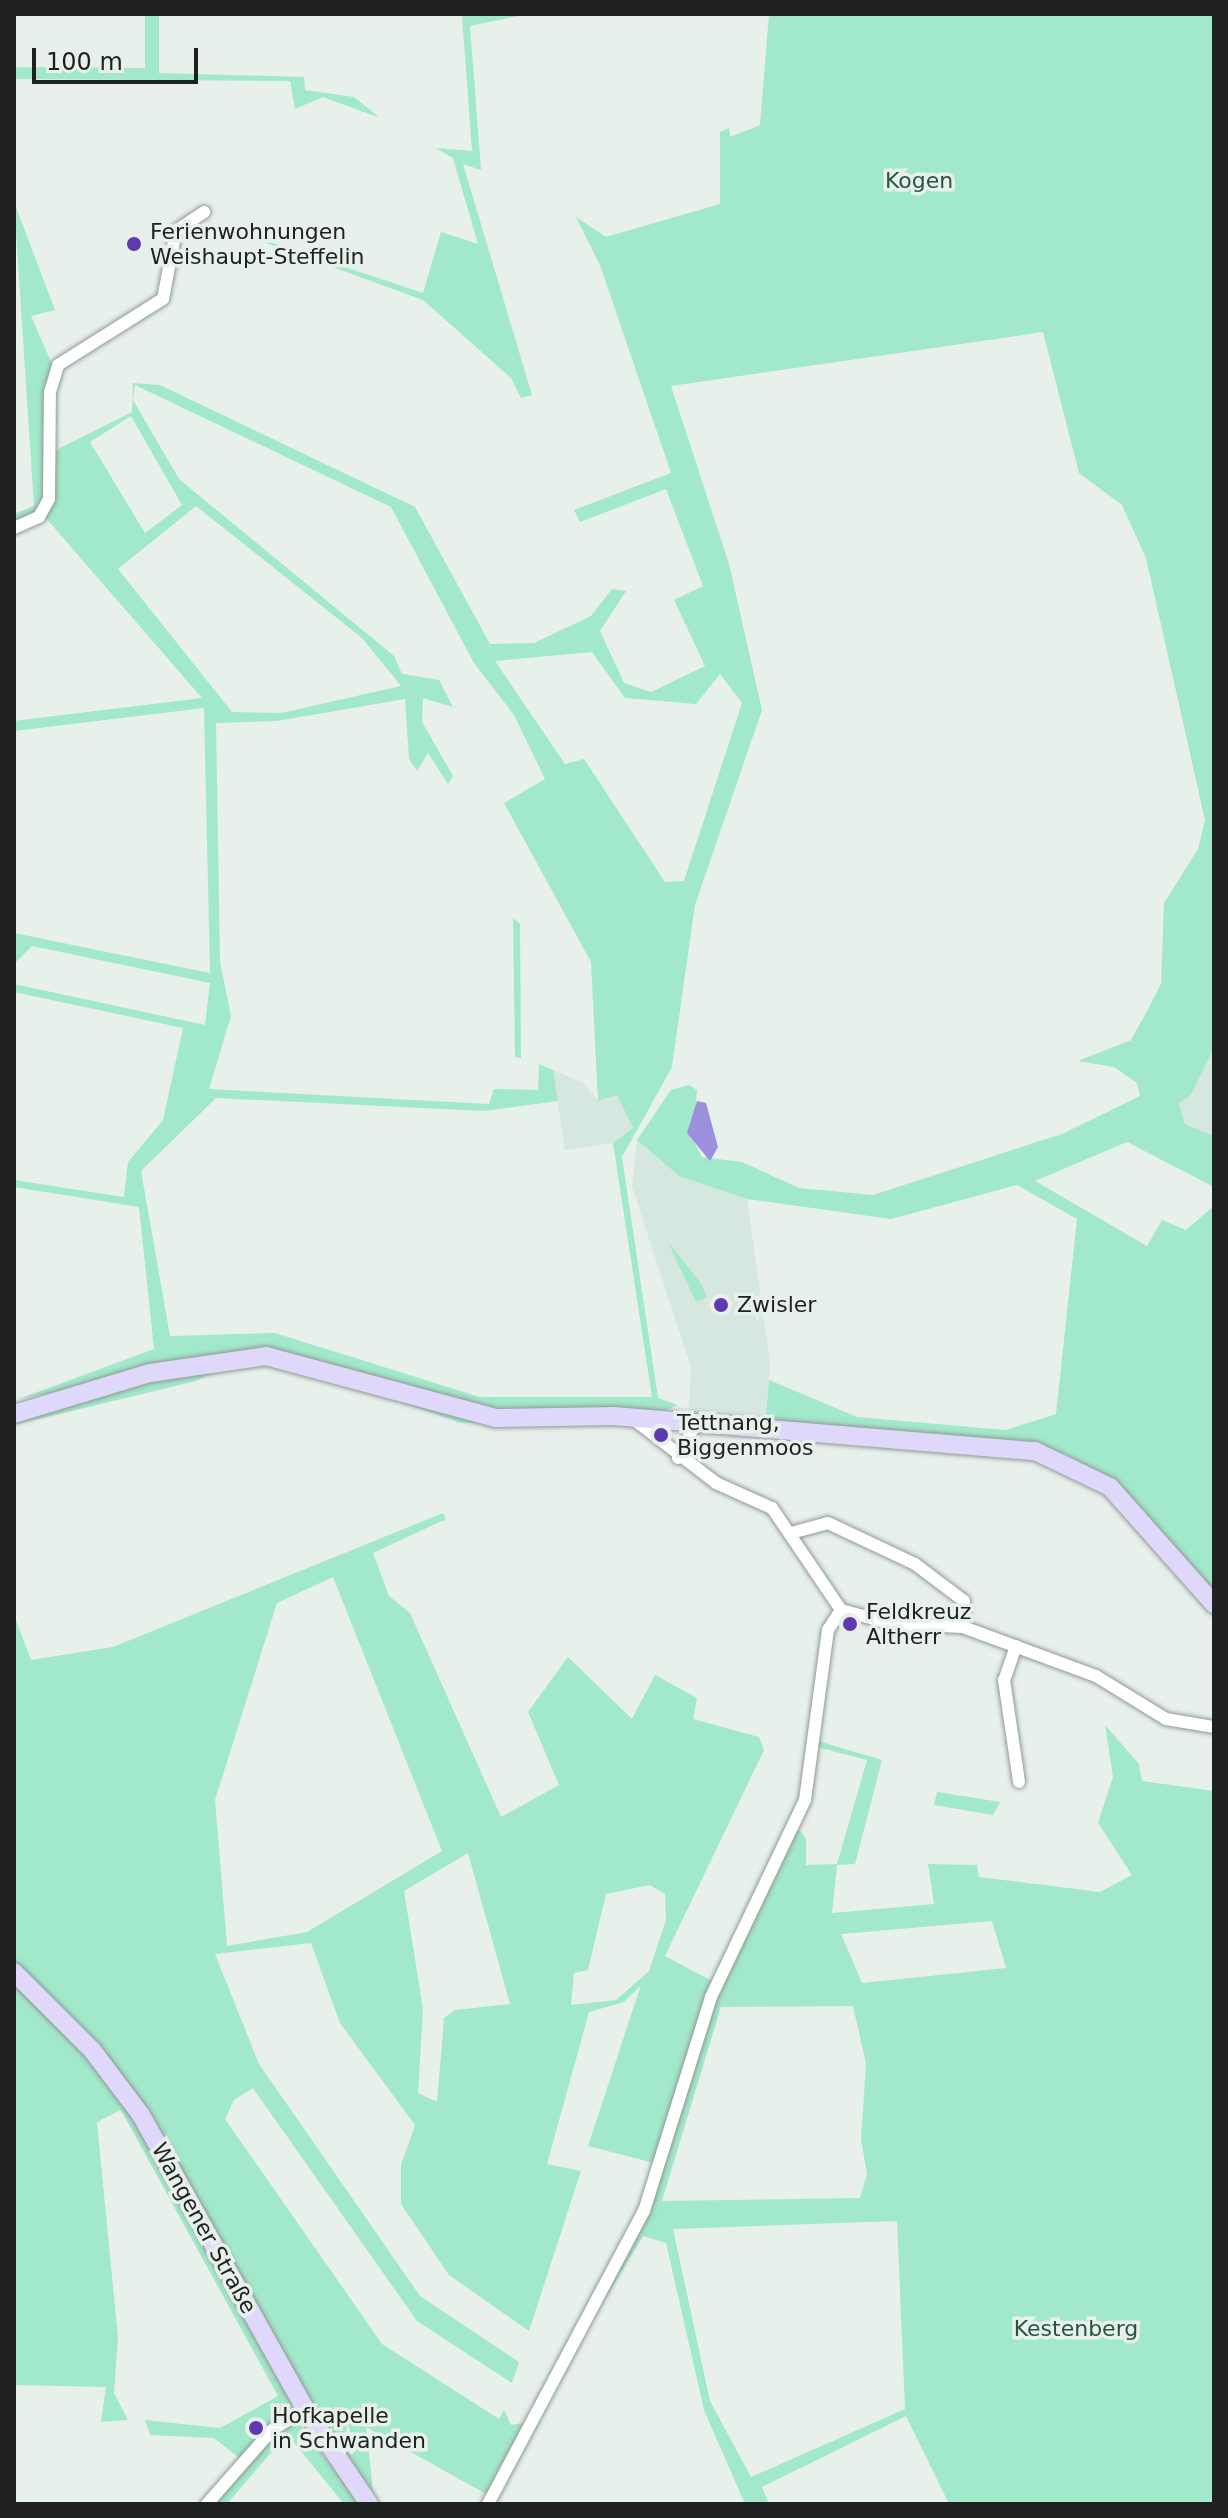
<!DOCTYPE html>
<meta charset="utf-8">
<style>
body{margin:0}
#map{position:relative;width:1228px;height:2518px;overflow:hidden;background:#e7f0eb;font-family:"DejaVu Sans",sans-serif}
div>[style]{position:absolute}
.built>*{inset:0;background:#d6e7df}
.green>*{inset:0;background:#a2e8ca}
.water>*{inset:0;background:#9d8ede}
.roads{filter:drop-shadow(0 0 2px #919995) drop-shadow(0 0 2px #919995)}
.street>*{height:12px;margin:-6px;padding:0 6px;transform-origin:6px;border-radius:6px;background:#fff}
.secondary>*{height:18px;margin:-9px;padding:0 9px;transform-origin:9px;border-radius:9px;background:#e0d8fa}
.dots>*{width:22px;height:22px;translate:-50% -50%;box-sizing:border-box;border:4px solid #e7f0eb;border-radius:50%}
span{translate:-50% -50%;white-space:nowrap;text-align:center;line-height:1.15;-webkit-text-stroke:7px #e7f0eb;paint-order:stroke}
.park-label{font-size:22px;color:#275443}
.poi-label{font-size:22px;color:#1e211f}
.left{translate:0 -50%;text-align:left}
.street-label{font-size:22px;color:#1e211f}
.frame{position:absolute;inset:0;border:16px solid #1e211f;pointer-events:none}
.scale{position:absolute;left:32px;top:48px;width:166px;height:36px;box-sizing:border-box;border:4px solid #1e211f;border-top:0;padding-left:10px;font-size:24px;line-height:28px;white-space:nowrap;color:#1e211f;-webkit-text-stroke:6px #e7f0eb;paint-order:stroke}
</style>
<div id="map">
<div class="built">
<i style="clip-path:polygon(1214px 1047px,1214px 1136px,1185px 1124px,1179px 1102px,1191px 1095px)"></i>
<i style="clip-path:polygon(553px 1070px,582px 1082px,598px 1100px,617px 1094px,633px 1129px,613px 1143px,565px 1150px)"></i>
<i style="clip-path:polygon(637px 1140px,679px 1176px,747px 1199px,770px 1362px,765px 1424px,688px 1419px,691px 1367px,632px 1187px)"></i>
</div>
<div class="green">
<i style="clip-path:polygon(145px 14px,159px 14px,159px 73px,304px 77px,305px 90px,354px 97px,380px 118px,323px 97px,295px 109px,290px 81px,14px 79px,14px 67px,145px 68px)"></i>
<i style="clip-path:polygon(455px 14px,529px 14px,470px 26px,481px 170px,463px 164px,532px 395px,521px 398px,511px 378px,423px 300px,198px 218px,423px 293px,441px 232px,478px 244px,453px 158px,436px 148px,472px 151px,462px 16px)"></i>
<i style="clip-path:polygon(evenodd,769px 14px,1214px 14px,1214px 1047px,1191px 1095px,1179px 1103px,1185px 1124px,1214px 1136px,1214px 1187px,1127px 1142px,1035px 1181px,1147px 1246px,1162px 1220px,1186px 1230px,1214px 1206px,1214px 1595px,1116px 1484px,1066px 1454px,1023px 1443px,765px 1424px,769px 1380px,857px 1417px,1006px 1430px,1056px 1414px,1077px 1219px,1017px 1185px,891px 1219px,747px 1199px,679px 1176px,637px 1140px,671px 1090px,689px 1085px,697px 1090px,693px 1140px,702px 1157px,742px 1162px,799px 1188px,873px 1195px,1062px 1134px,1140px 1096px,1137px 1083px,1114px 1067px,1078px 1061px,1131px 1040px,1147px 1011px,1161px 984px,1164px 903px,1198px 849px,1205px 820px,1146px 558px,1122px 505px,1079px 473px,1043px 332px,671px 386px,729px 564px,762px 710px,695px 905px,672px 1067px,622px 1157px,658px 1398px,678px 1405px,660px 1413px,490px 1410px,273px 1350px,19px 1399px,154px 1349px,139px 1207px,14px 1187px,14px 1180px,124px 1197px,128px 1162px,163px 1120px,183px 1028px,14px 992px,14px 984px,205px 1025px,210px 983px,32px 946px,14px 964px,14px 933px,210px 973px,204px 708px,14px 731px,14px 721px,202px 698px,45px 517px,52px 452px,132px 412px,133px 383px,160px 385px,415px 507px,490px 644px,534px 643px,591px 616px,612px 589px,626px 591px,600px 631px,624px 683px,651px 692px,705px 666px,674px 600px,703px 586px,666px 489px,580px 522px,574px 510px,671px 473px,600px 265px,576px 217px,606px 237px,720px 204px,720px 132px,729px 128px,730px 137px,760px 125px,769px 14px,135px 385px,391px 507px,474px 663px,514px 715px,545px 779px,504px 803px,591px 962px,598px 1101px,617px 1095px,633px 1128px,613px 1143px,652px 1397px,480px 1397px,275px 1333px,170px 1336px,141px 1171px,216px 1098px,484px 1111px,558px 1101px,553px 1070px,539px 1064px,538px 1090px,494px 1089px,489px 1104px,209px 1089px,231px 1016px,220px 962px,216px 723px,277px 721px,405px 699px,409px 759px,417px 771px,428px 753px,448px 784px,453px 776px,422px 722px,423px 698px,453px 707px,439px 680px,402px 674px,394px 656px,179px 479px,133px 400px,135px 385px,769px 14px,131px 416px,182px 505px,145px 533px,90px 442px,131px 416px,769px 14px,196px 506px,362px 638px,401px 686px,281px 713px,232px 712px,118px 569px,196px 506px,769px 14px,592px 652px,625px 698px,696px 704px,720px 674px,742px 703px,684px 881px,665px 882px,584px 759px,565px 764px,495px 661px,592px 652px)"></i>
<i style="clip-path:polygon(14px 202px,55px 310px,31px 316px,52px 364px,46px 494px,38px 510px,14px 523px,14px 514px,34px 506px)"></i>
<i style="clip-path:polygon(513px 918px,520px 924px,521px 1058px,515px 1057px)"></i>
<i style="clip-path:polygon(668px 1242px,700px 1282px,707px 1297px,696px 1302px)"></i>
<i style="clip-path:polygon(229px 1365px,196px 1381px,14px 1425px,14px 1419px,117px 1387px)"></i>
<i style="clip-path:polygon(327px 1377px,552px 1424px,461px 1423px)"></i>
<i style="clip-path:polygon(evenodd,443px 1513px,446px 1519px,373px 1553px,389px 1596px,410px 1613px,501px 1817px,559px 1785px,528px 1712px,568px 1657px,632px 1719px,655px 1675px,697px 1698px,693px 1719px,759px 1737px,764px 1750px,665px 1956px,714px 1982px,654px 2163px,588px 2146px,641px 1985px,624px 2002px,589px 2012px,547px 2164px,581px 2171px,529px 2331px,449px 2275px,401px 2204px,401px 2165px,415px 2125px,340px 2023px,311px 1943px,215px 1954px,259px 2064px,420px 2296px,519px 2362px,512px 2383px,417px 2321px,253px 2088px,234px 2100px,225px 2119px,382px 2344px,499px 2419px,504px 2410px,511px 2425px,528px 2422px,486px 2494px,366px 2427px,374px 2499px,323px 2425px,169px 2149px,14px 1963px,14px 1615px,31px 1660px,113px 1647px,443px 1513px,333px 1577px,442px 1851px,307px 1932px,227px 1946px,215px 1800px,277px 1603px,333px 1577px,443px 1513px,468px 1853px,510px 2004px,455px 2010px,444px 2018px,437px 2102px,418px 2093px,423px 2009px,404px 1891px,468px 1853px,443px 1513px,650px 1885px,665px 1894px,666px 1920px,649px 1971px,616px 2000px,571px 2005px,574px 1973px,588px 1970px,606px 1894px,650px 1885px)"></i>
<i style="clip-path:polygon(evenodd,1105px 1725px,1139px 1764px,1142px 1781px,1214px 1791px,1214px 2504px,949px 2504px,906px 2416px,762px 2487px,769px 2504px,745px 2504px,704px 2410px,666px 2243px,643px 2236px,594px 2317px,642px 2223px,705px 2021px,796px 1826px,806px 1838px,806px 1865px,837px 1864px,867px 1760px,817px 1747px,818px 1741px,882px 1760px,855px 1864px,837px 1865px,832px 1913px,934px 1904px,928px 1864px,977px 1865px,979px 1877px,1100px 1892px,1132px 1875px,1098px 1823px,1113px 1777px,1105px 1725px,992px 1921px,1006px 1968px,862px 1983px,841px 1934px,992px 1921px,1105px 1725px,853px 2006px,866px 2064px,861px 2139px,867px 2174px,860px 2198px,662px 2201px,721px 2007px,853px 2006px,1105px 1725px,897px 2221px,905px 2409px,751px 2477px,710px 2401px,673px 2229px,897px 2221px)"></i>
<i style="clip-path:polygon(937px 1792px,938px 1792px,1000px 1802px,993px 1815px,934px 1805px)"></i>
<i style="clip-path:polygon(14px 1980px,57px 2020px,127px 2105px,295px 2401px,243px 2461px,214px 2438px,150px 2435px,145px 2420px,220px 2428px,278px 2396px,121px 2110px,97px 2122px,118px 2338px,114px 2393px,128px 2420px,101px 2422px,106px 2387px,14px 2385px)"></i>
<i style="clip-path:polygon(297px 2421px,360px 2504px,344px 2504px,287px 2434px,227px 2504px,210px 2504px,264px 2441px)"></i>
</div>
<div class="water">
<i style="clip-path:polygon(697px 1101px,706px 1103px,718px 1147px,710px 1161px,687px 1133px)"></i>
</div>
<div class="roads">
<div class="street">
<i style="left:14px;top:528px;width:27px;rotate:-24deg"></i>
<i style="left:39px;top:517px;width:21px;rotate:-61deg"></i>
<i style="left:49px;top:499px;width:107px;rotate:-89.5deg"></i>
<i style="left:50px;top:392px;width:28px;rotate:-73deg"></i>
<i style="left:58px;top:365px;width:124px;rotate:-32.2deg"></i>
<i style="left:163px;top:299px;width:69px;rotate:-79.2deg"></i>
<i style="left:176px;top:231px;width:34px;rotate:-34deg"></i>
<i style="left:632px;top:1418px;width:106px;rotate:37.7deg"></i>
<i style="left:716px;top:1483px;width:61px;rotate:24.1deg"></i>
<i style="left:772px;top:1508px;width:123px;rotate:55.9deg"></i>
<i style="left:841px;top:1610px;width:54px;rotate:15.1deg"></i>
<i style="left:893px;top:1624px;width:70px;rotate:2.5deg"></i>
<i style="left:963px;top:1627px;width:142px;rotate:20.2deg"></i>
<i style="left:1096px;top:1676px;width:82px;rotate:31.6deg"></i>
<i style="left:1166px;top:1719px;width:49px;rotate:9.5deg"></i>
<i style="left:678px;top:1458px;width:39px;rotate:-63deg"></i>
<i style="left:791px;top:1533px;width:38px;rotate:-15deg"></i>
<i style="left:828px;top:1523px;width:96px;rotate:25.2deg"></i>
<i style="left:915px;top:1564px;width:61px;rotate:37.1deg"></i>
<i style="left:964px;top:1601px;width:26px;rotate:92deg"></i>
<i style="left:1016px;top:1646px;width:36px;rotate:109deg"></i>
<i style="left:1004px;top:1680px;width:103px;rotate:81.6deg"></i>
<i style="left:207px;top:2504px;width:98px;rotate:-48.7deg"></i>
<i style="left:272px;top:2430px;width:39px;rotate:-32deg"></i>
<i style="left:488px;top:2504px;width:332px;rotate:-62deg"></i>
<i style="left:644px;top:2211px;width:224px;rotate:-72.6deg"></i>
<i style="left:711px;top:1997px;width:218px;rotate:-64.5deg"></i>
<i style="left:805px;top:1800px;width:172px;rotate:-82.3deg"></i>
<i style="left:828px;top:1630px;width:24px;rotate:-57deg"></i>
</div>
<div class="secondary">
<i style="left:14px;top:1414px;width:142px;rotate:-16.8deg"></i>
<i style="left:150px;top:1373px;width:117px;rotate:-8.3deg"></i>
<i style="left:266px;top:1356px;width:238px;rotate:15.1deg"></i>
<i style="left:496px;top:1418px;width:118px;rotate:-1deg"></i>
<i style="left:614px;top:1416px;width:422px;rotate:4.8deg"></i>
<i style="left:1035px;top:1451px;width:83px;rotate:25.6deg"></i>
<i style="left:1110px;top:1487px;width:157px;rotate:48.4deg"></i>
<i style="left:14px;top:1972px;width:110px;rotate:45deg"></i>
<i style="left:92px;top:2050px;width:81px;rotate:53deg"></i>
<i style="left:141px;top:2115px;width:337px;rotate:60.8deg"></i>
<i style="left:305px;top:2409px;width:115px;rotate:56deg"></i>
</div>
</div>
<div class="dots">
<i style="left:134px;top:244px;background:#5e3ab2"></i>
<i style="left:721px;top:1305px;background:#5e3ab2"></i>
<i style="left:661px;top:1435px;background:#5e3ab2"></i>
<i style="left:850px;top:1624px;background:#5e3ab2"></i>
<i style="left:256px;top:2428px;background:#5e3ab2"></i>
</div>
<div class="park-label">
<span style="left:919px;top:181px">Kogen</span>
<span style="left:1076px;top:2329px">Kestenberg</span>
</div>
<div class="poi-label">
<span class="left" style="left:150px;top:244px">Ferienwohnungen<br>Weishaupt-Steffelin</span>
<span class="left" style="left:737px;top:1305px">Zwisler</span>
<span class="left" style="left:677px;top:1435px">Tettnang,<br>Biggenmoos</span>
<span class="left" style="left:866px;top:1624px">Feldkreuz<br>Altherr</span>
<span class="left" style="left:272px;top:2428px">Hofkapelle<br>in Schwanden</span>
</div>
<div class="street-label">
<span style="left:204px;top:2228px;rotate:61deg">Wangener Straße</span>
</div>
<div class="frame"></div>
<div class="scale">100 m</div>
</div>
